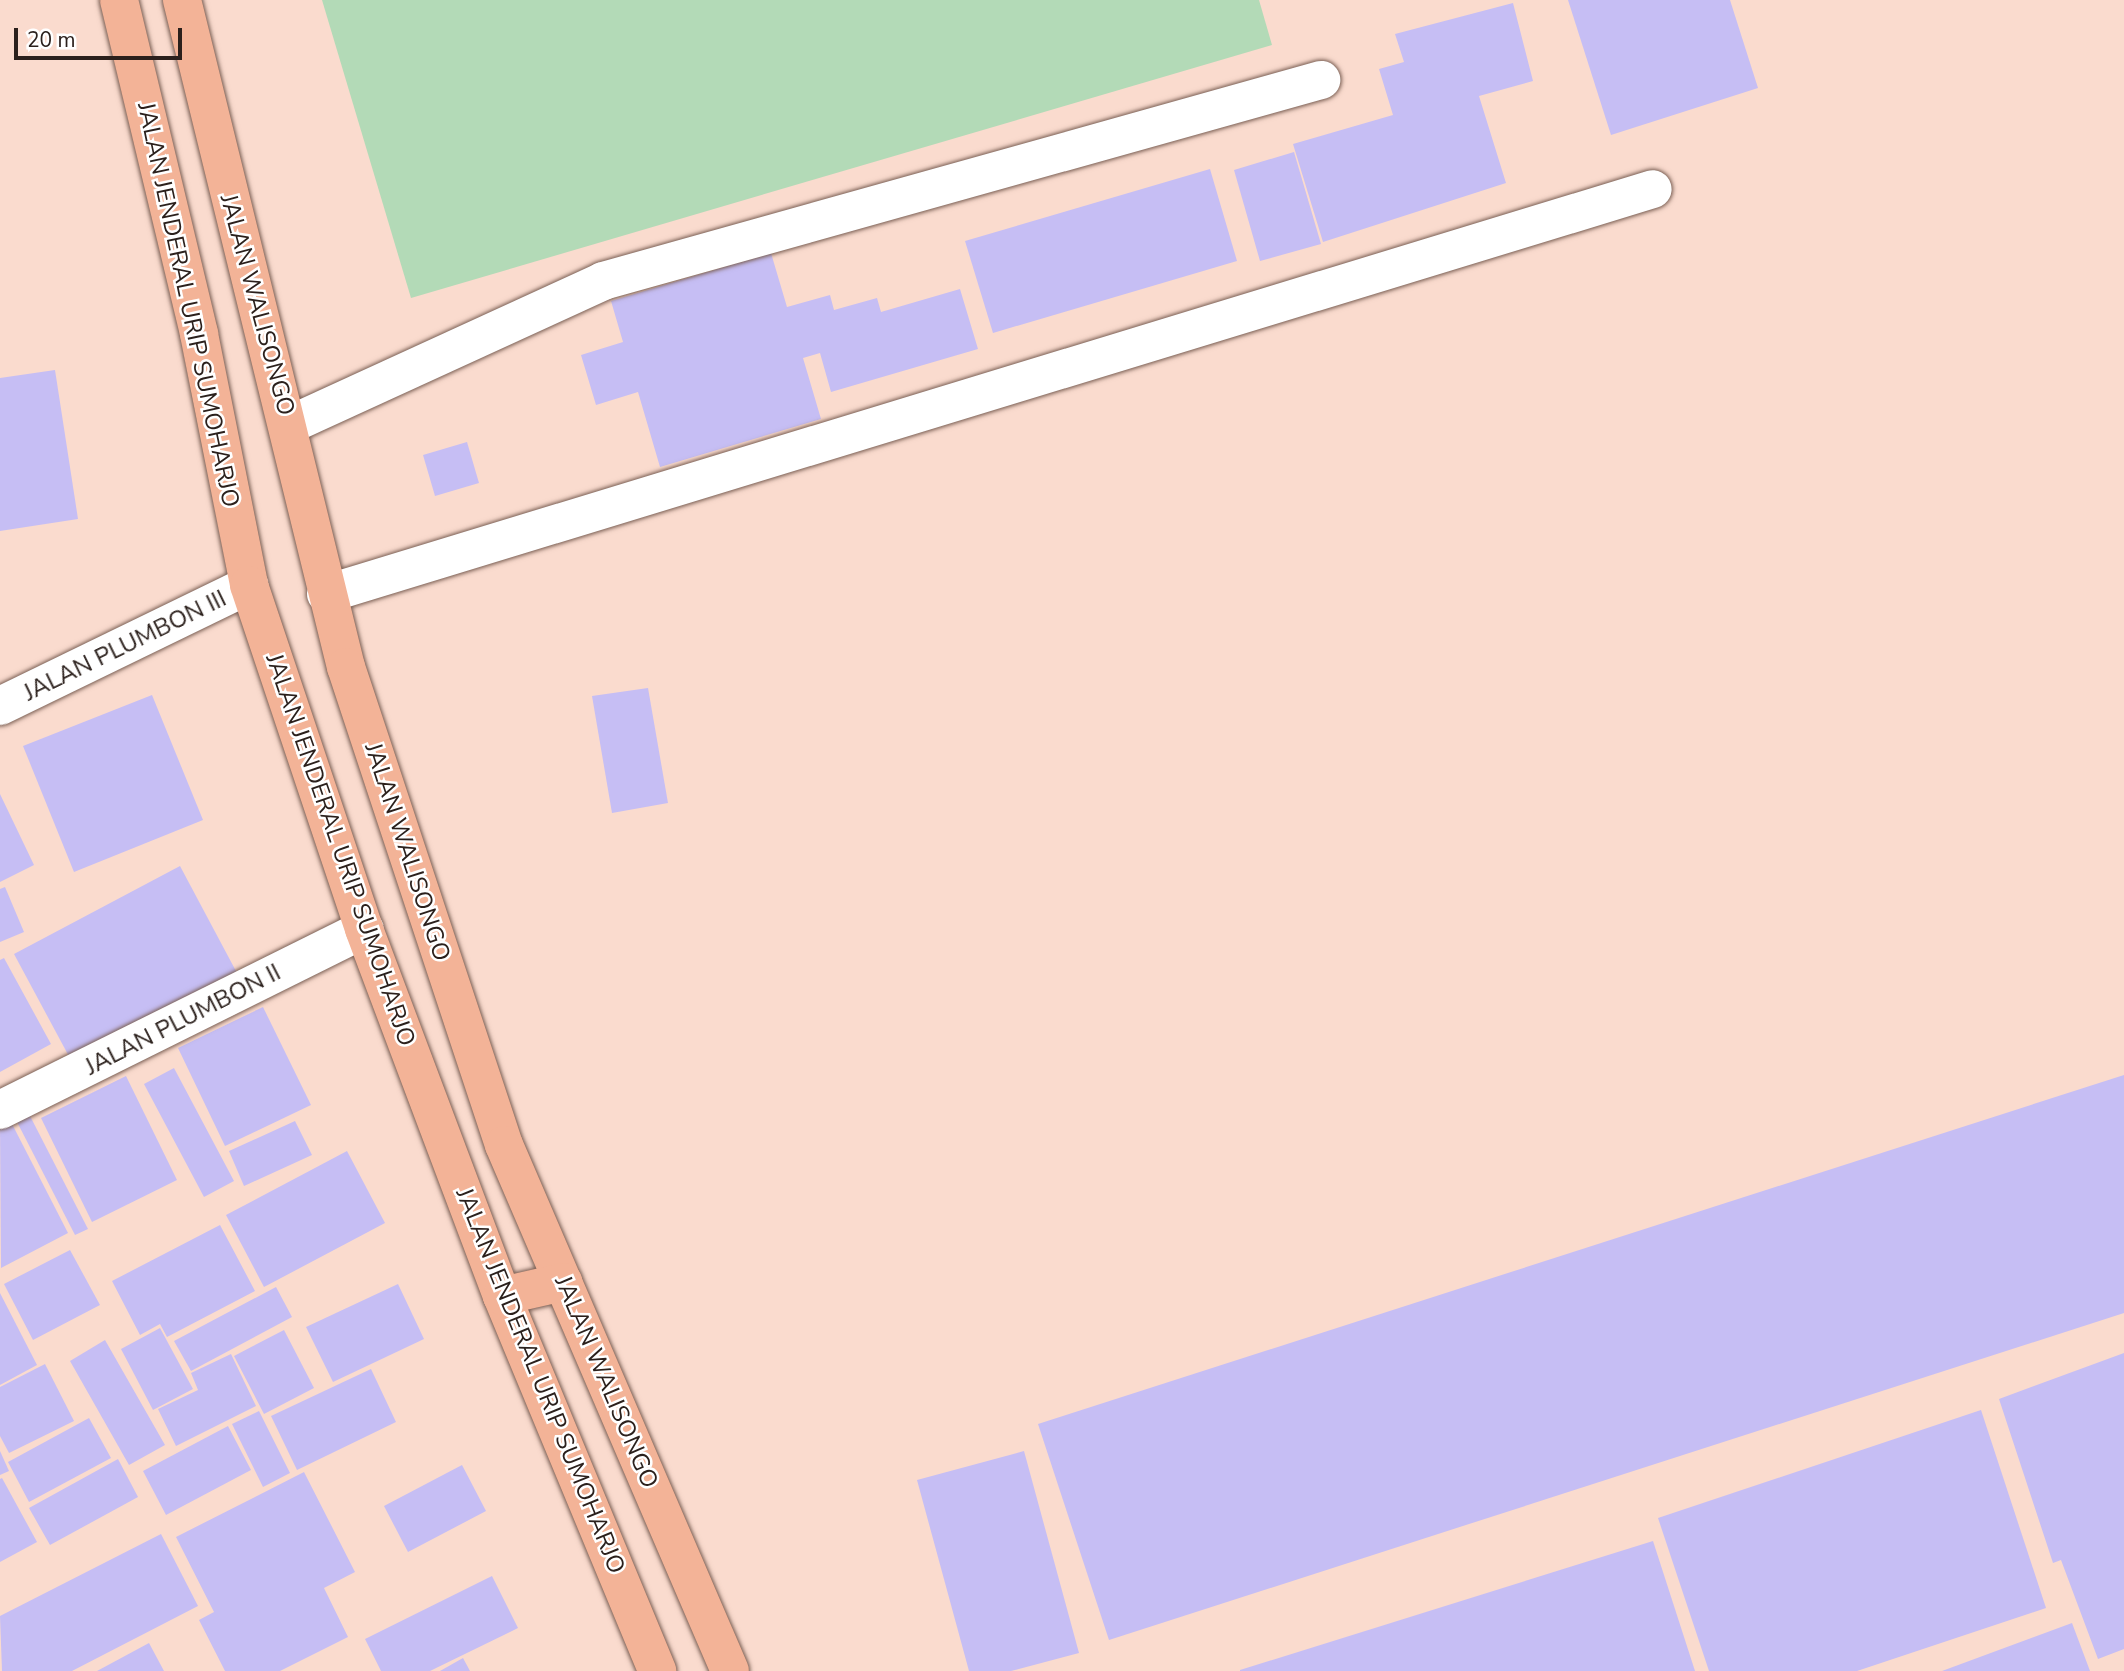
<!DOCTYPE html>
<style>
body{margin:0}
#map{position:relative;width:2124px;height:1671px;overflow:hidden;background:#fadbce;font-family:"Nunito Sans",sans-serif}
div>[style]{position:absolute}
.green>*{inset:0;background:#b3dab7}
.building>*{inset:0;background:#c6bef4}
.roads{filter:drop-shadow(0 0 2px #7a5f54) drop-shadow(0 0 2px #7a5f54)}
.minor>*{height:38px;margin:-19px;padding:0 19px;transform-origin:19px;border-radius:19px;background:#fff}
.highway>*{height:38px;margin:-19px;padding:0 19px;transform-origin:19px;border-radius:19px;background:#f3b397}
span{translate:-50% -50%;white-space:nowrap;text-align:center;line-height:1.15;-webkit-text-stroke:5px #fff;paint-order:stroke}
.street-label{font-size:24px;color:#2b201c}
.scale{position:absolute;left:14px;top:28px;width:168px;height:32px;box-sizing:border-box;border:4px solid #2b201c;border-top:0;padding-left:9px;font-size:21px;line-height:24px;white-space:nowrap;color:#2b201c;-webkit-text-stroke:5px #fff;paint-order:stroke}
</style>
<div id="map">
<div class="green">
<i style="clip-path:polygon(322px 0,1259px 0,1272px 45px,411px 298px)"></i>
</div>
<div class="building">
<i style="clip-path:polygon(1568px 0,1730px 0,1758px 88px,1611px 135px)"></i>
<i style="clip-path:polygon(1513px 3px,1533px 81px,1479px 96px,1506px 183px,1323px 242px,1293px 144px,1393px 115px,1379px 69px,1404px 62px,1395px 34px)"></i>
<i style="clip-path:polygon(1294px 152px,1321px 244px,1260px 261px,1234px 170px)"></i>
<i style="clip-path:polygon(1210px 169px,1237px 261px,993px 333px,965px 241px)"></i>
<i style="clip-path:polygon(771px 253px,787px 307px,830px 295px,834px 310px,877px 298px,881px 312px,960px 289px,978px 349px,831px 392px,820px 353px,803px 358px,821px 419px,660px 467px,638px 392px,596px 405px,581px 355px,623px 342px,611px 301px)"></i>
<i style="clip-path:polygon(55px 370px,78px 519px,0 531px,0 378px)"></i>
<i style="clip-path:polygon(467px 442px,479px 483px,435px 496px,423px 455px)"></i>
<i style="clip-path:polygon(648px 688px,668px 803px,612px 813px,592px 696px)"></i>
<i style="clip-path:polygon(152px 695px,203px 820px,74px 872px,23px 746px)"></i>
<i style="clip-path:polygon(0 794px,34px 865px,0 882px)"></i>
<i style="clip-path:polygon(180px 866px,237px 973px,72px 1062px,14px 954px)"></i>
<i style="clip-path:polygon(5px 887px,24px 932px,0 942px,0 889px)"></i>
<i style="clip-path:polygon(4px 958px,51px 1044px,0 1072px,0 960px)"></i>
<i style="clip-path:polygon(263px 1007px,311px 1105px,225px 1146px,178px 1048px)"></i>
<i style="clip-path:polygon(174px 1068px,234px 1181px,204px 1197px,144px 1084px)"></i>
<i style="clip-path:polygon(2124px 1075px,2124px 1313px,1109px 1640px,1038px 1424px)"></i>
<i style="clip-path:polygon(126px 1076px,177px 1180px,92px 1222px,41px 1118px)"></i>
<i style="clip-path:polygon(28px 1112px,88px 1229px,75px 1235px,15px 1118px)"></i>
<i style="clip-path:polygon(10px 1120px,68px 1233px,1px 1268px,0 1124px)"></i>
<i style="clip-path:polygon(295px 1121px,312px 1155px,244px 1186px,229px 1151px)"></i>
<i style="clip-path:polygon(347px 1151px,385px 1223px,264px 1287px,226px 1215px)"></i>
<i style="clip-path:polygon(220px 1225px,255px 1291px,167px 1337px,160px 1324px,140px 1335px,112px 1281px)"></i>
<i style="clip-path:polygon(70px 1250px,100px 1305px,33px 1340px,4px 1284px)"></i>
<i style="clip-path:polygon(398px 1284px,424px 1339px,333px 1382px,306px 1327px)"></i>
<i style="clip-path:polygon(276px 1287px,292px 1317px,191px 1371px,174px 1341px)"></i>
<i style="clip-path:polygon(0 1293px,37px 1365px,0 1385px)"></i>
<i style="clip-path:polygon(160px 1328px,193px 1389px,153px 1410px,121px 1349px)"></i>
<i style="clip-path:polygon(284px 1330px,314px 1388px,264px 1414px,234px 1356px)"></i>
<i style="clip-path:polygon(105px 1340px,165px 1445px,129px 1465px,70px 1361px)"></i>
<i style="clip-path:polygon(2124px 1353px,2124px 1649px,2098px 1659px,2061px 1560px,2053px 1563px,1999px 1399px)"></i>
<i style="clip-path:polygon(231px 1354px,256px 1406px,176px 1446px,158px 1409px,198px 1390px,191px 1373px)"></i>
<i style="clip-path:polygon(45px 1364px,74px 1421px,9px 1453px,0 1436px,0 1387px)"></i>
<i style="clip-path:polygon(371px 1369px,396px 1422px,297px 1470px,271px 1416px)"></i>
<i style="clip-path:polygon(1981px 1410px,2046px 1608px,1857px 1671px,1709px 1671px,1658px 1518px)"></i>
<i style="clip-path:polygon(259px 1411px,290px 1473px,263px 1487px,232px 1424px)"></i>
<i style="clip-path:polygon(89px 1418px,111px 1458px,29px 1502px,8px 1462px)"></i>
<i style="clip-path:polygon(228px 1426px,251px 1470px,166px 1515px,143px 1471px)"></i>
<i style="clip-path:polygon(0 1451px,9px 1471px,0 1475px)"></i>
<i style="clip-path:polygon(1024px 1451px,1079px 1653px,1011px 1671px,969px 1671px,917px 1480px)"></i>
<i style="clip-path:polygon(118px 1459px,138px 1497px,50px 1545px,29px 1508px)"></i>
<i style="clip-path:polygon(462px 1465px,486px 1511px,408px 1552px,384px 1506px)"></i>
<i style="clip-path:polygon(304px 1472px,355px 1572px,324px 1588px,348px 1637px,280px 1671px,225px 1671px,199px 1620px,214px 1612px,176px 1537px)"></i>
<i style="clip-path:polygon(2px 1478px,37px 1542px,0 1562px,0 1479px)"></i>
<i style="clip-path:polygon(161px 1534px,198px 1606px,72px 1671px,2px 1671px,0 1616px)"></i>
<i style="clip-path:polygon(1653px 1541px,1695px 1671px,1240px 1671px,1240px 1670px)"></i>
<i style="clip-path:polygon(492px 1576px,518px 1628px,430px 1671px,381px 1671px,365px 1639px)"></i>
<i style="clip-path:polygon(2072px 1623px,2090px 1671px,1942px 1671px)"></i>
<i style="clip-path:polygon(149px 1643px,164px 1671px,97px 1671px)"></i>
<i style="clip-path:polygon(463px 1658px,470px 1671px,440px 1671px)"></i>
</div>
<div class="roads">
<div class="minor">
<i style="left:289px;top:425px;width:345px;rotate:-24.6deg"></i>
<i style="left:603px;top:281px;width:746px;rotate:-15.64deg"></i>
<i style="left:326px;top:594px;width:1387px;rotate:-16.97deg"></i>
<i style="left:0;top:706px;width:277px;rotate:-25.9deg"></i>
<i style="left:0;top:1110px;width:407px;rotate:-26.4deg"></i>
</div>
<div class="highway">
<i style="left:119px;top:0;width:343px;rotate:76.5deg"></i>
<i style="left:199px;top:334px;width:256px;rotate:78.7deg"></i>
<i style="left:249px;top:585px;width:363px;rotate:71.5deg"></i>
<i style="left:364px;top:929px;width:392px;rotate:69.4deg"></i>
<i style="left:502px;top:1296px;width:406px;rotate:67.5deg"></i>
<i style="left:182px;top:0;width:687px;rotate:76.19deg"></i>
<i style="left:346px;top:667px;width:503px;rotate:71.71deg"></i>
<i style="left:504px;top:1145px;width:572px;rotate:66.75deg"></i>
<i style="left:502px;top:1296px;width:63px;rotate:-12.9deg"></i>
</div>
</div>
<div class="street-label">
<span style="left:188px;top:305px;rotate:78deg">JALAN JENDERAL URIP SUMOHARJO</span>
<span style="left:257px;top:305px;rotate:75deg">JALAN WALISONGO</span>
<span style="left:125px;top:646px;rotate:-26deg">JALAN PLUMBON III</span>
<span style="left:340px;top:850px;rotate:71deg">JALAN JENDERAL URIP SUMOHARJO</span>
<span style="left:407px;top:852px;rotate:72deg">JALAN WALISONGO</span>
<span style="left:183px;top:1020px;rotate:-27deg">JALAN PLUMBON II</span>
<span style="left:540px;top:1381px;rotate:68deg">JALAN JENDERAL URIP SUMOHARJO</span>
<span style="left:606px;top:1382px;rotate:67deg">JALAN WALISONGO</span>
</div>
<div class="scale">20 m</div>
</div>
